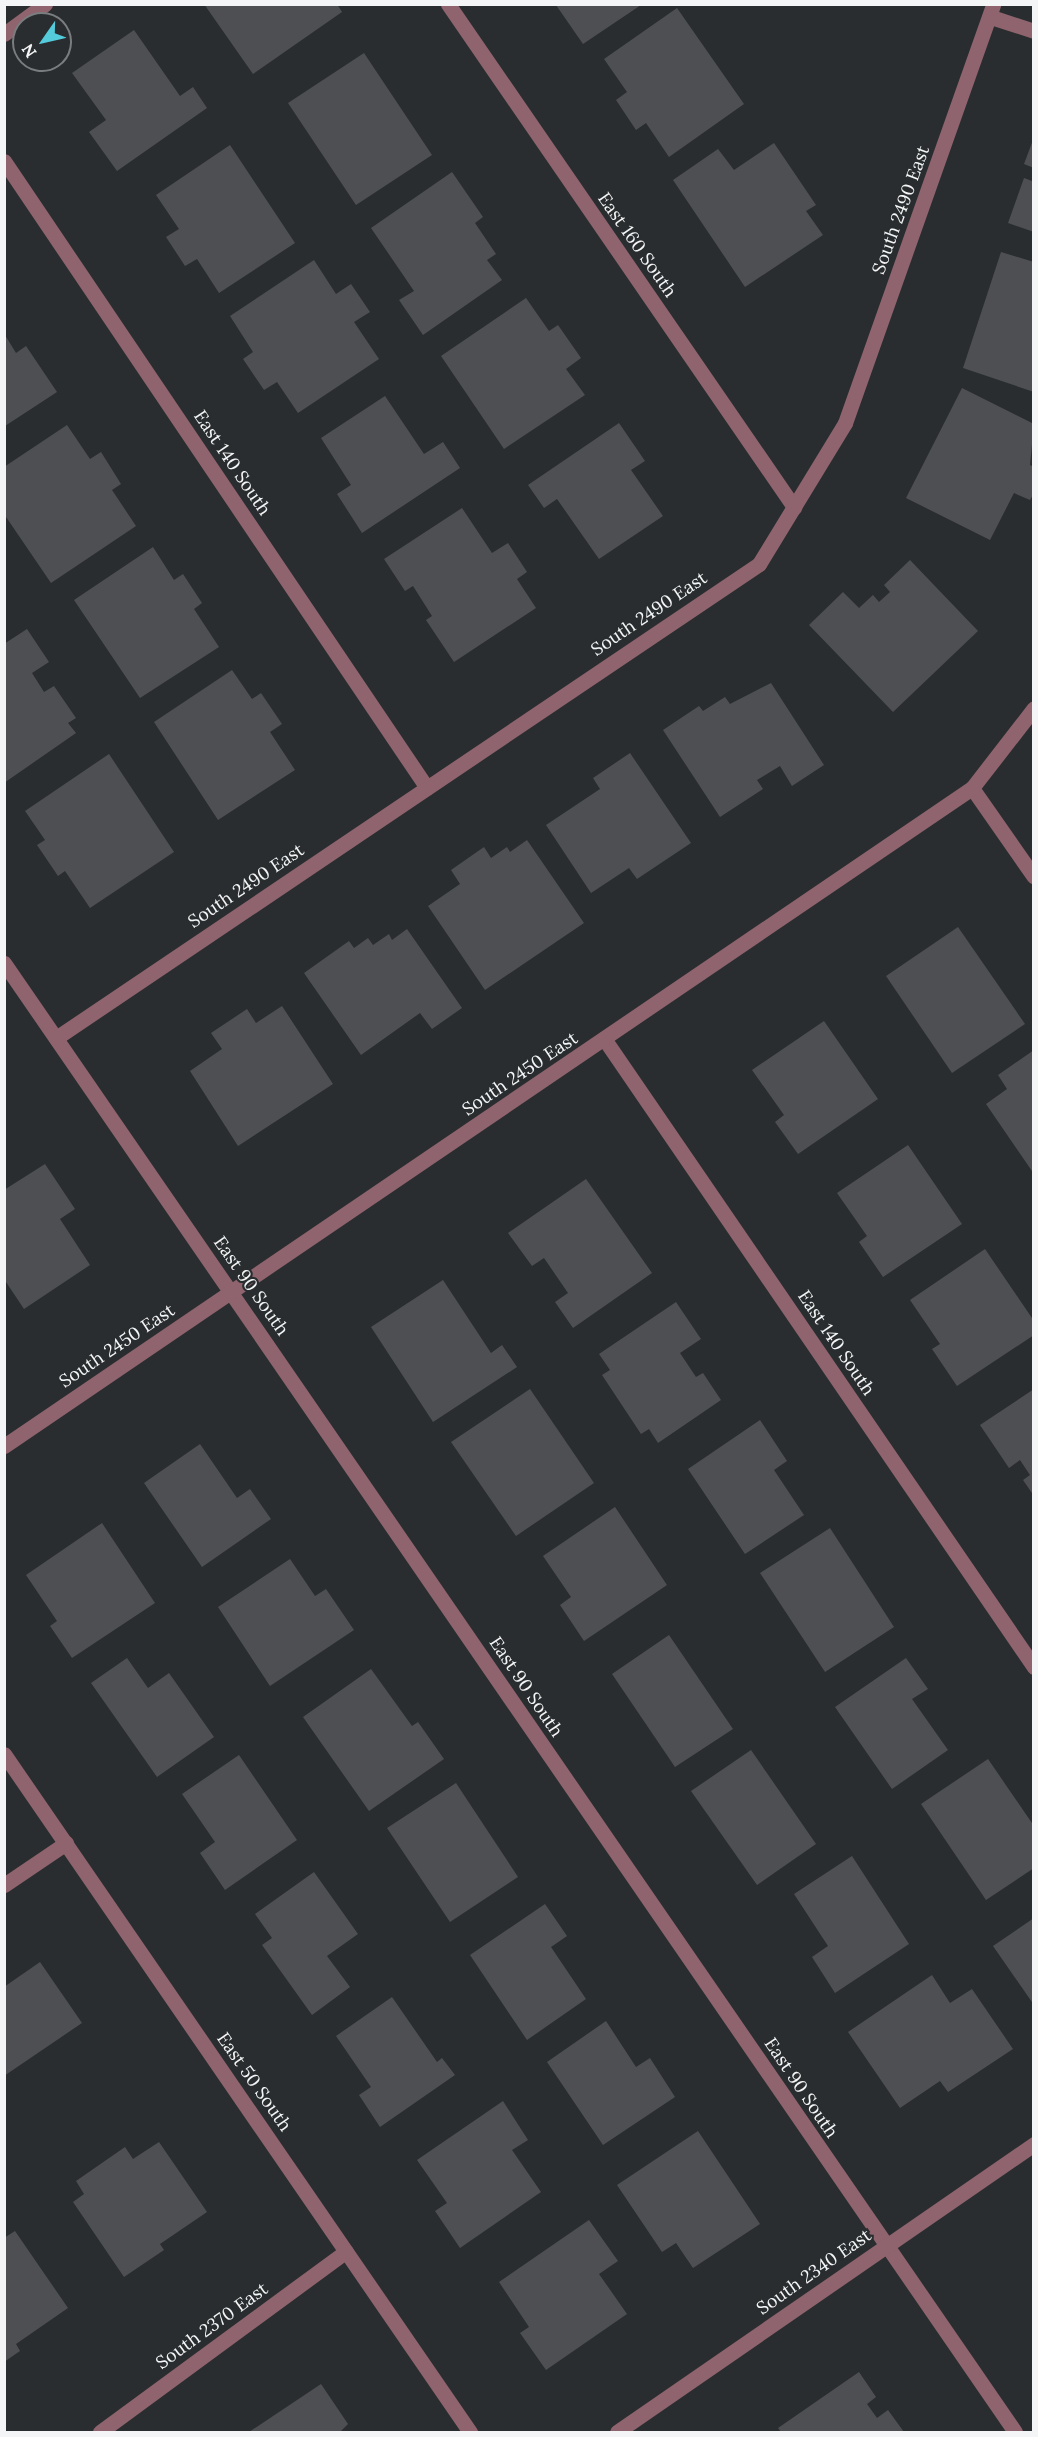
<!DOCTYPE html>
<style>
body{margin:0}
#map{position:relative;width:1038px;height:2437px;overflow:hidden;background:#2a2d2f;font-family:Lora,serif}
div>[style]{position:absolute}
.building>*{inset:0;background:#4e4f52}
.minor>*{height:15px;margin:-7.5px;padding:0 7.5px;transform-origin:7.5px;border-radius:7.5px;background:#8f646e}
span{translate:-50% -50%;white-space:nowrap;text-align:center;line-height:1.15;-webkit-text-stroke:4.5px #2a2d2f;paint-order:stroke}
.street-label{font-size:18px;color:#f3f5f6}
.frame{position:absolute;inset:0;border:6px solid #f3f5f6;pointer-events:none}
.north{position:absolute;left:12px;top:12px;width:60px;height:60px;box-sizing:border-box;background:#2a2d2f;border:2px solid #7a7d7f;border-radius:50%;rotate:236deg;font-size:16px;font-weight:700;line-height:24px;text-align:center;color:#f3f5f6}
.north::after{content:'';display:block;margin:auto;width:21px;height:27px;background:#53cbdb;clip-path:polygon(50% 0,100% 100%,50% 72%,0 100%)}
</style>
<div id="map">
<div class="building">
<i style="clip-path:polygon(204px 4px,337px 4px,342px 12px,253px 74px)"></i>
<i style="clip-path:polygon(556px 5px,641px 5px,583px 44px)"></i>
<i style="clip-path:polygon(677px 8px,744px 104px,669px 157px,646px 123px,636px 130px,616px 100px,627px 92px,604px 59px)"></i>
<i style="clip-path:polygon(134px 30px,180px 96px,193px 87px,207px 108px,117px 171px,89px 132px,106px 120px,72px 73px)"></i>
<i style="clip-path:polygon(364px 53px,432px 155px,356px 205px,288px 103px)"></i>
<i style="clip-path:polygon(1033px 140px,1034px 140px,1034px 168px,1024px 164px)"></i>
<i style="clip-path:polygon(774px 143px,816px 205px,806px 211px,823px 235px,745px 287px,673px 180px,718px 149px,734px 170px)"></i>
<i style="clip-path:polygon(230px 145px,295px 243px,219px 293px,197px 259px,185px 266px,166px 237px,179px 229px,156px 195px)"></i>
<i style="clip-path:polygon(452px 172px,483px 217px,475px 223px,496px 254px,487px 260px,502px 280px,423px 335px,399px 300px,414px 291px,371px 228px)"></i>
<i style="clip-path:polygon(1034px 177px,1034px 232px,1008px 223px,1024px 178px,1032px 181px)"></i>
<i style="clip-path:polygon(1001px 252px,1034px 262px,1034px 392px,963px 368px)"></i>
<i style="clip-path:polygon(314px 260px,336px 294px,351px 284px,370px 312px,354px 322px,379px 359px,298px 413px,277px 382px,264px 390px,243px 359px,253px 352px,230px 316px)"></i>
<i style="clip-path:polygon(526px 298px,549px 331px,558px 325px,581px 358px,566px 369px,585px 395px,504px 449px,441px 356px)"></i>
<i style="clip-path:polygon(5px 335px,16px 353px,26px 346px,57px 392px,5px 426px)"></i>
<i style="clip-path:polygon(962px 388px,1034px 424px,1030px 465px,1034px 467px,1034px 493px,1030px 500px,1014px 493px,990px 540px,906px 498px)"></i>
<i style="clip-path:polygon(385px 396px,424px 454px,443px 442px,460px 468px,362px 533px,337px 494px,351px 485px,321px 438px)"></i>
<i style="clip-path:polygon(619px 423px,645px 461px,631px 470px,663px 516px,599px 559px,557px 499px,544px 508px,528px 485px)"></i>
<i style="clip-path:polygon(67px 425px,90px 459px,101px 452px,121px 484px,112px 490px,136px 526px,51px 583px,4px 514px,4px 467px)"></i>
<i style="clip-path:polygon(462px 508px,492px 553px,508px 543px,527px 572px,517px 579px,536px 608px,454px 662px,426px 620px,432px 616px,413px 586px,405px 591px,384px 559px)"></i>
<i style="clip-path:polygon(153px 547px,174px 580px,183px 574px,202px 603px,194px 609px,219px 647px,140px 698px,74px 600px)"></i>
<i style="clip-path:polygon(910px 560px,978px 631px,893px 712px,809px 625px,843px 592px,859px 608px,873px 595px,879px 602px,890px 592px,884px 585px)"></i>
<i style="clip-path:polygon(27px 629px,49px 662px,32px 673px,44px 692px,54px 686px,76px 718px,68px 723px,76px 733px,4px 783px,4px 644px)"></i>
<i style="clip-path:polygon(232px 670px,252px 699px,261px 693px,282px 724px,270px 732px,295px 770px,218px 820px,154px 722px)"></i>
<i style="clip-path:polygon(771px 683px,824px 765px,792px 786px,780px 766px,757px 780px,763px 789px,720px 817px,663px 730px,699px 706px,703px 711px,725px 697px,730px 704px)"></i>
<i style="clip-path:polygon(630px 753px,691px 843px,637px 879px,629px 868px,591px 893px,546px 825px,600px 789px,593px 778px)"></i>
<i style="clip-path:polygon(109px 754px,174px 852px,90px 908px,65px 871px,58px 876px,37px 845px,45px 840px,25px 811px)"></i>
<i style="clip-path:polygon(527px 840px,584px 923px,485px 990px,428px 906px,460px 884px,451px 870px,484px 847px,491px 858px,507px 847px,510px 852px)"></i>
<i style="clip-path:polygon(958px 927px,1025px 1024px,952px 1073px,886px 976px)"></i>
<i style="clip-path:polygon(407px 929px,462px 1008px,432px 1029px,420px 1013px,361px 1055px,304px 973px,349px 941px,354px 948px,368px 938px,373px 945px,389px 934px,392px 940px)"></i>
<i style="clip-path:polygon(282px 1006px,333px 1084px,238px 1146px,190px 1071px,222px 1049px,211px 1033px,247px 1009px,256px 1023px)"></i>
<i style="clip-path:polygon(824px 1021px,878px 1099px,798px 1154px,775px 1122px,784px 1115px,752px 1070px)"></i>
<i style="clip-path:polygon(1034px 1050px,1034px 1174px,986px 1104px,1007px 1089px,998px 1075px)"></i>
<i style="clip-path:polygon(908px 1145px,962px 1224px,883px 1277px,859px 1242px,867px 1236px,837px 1193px)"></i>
<i style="clip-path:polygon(45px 1164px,75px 1209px,60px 1219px,90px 1265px,24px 1309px,4px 1279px,4px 1190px)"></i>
<i style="clip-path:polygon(586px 1179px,652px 1273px,573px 1328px,555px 1302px,568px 1293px,544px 1258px,532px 1266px,508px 1233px)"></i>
<i style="clip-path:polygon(985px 1249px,1034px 1321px,1034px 1335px,957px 1386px,932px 1349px,940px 1344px,910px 1300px)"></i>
<i style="clip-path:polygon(443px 1280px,491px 1353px,502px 1345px,517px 1367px,433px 1422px,371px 1327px)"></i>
<i style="clip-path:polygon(676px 1302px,701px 1339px,680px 1353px,696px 1377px,703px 1373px,721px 1400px,658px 1443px,649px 1429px,641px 1434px,602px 1375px,610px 1370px,599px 1354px)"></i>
<i style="clip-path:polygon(530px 1389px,594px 1483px,516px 1536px,451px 1442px)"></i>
<i style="clip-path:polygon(1034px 1389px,1034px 1496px,1023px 1480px,1030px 1475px,1020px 1460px,1009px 1468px,980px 1425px)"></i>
<i style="clip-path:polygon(760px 1420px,787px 1461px,774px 1470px,804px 1515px,745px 1554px,688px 1469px)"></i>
<i style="clip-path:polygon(200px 1444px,237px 1498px,250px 1489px,271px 1519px,202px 1567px,144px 1483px)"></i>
<i style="clip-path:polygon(615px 1507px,667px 1585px,584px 1641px,560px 1605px,571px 1597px,543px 1556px)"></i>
<i style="clip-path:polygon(102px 1523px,155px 1603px,72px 1658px,50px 1626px,57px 1621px,26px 1575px)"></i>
<i style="clip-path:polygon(830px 1528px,894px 1627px,825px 1672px,760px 1573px)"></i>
<i style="clip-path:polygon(290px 1559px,315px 1596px,326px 1589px,354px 1630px,270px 1686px,218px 1607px)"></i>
<i style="clip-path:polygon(669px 1635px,733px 1729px,675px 1767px,612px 1674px)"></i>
<i style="clip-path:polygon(127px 1658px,148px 1688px,169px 1673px,214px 1737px,157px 1777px,91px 1683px)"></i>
<i style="clip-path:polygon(906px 1658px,928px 1689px,912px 1699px,948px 1750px,892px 1789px,835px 1707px)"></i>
<i style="clip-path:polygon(371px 1669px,412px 1726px,418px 1722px,444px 1759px,369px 1811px,303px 1717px)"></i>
<i style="clip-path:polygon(751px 1750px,816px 1844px,757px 1885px,691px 1791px)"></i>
<i style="clip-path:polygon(239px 1755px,297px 1840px,225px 1890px,200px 1853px,215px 1842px,182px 1794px)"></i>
<i style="clip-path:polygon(988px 1759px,1034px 1826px,1034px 1868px,986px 1900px,921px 1804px)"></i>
<i style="clip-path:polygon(456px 1783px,518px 1877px,450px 1922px,387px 1828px)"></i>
<i style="clip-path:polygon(852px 1856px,909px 1944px,835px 1993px,812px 1957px,828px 1946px,794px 1894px)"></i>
<i style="clip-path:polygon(314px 1872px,358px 1934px,327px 1956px,350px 1987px,312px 2015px,262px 1945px,272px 1938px,255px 1914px)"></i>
<i style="clip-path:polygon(545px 1904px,567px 1936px,551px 1947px,586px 1999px,527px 2040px,470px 1955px)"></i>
<i style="clip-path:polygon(1034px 1918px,1034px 2005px,993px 1946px)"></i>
<i style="clip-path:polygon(40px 1962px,82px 2023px,4px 2076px,4px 1987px)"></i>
<i style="clip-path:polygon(932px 1975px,950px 2003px,972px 1989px,1013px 2049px,948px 2092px,940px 2081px,900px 2108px,848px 2032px)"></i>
<i style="clip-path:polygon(392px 1997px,437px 2062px,442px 2058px,455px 2075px,380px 2127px,359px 2095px,371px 2087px,336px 2036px)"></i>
<i style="clip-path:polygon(606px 2021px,636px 2067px,650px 2058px,675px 2097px,603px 2145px,547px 2062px)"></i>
<i style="clip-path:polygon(503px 2101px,528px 2140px,512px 2150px,541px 2192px,460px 2248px,435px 2211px,447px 2203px,417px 2160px)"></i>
<i style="clip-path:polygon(698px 2131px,760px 2224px,693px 2268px,676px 2243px,662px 2252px,617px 2185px)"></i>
<i style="clip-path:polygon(159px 2142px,207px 2212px,160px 2244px,164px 2250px,124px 2277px,73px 2202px,84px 2194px,76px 2181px,125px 2147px,133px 2159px)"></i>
<i style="clip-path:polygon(589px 2220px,618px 2261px,599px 2274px,627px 2314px,546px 2370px,520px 2333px,529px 2327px,499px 2282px)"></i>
<i style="clip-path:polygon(15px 2231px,68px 2308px,16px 2344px,20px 2351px,4px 2362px,4px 2238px)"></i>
<i style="clip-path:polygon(859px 2372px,876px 2397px,867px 2404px,877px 2418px,888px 2410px,904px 2432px,781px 2432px,778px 2428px)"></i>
<i style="clip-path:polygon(321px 2384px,348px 2424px,340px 2432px,249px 2432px)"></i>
</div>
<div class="minor">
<i style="left:448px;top:4px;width:611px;rotate:55.48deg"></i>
<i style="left:991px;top:17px;width:45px;rotate:18deg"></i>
<i style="left:4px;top:34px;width:51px;rotate:-36.2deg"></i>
<i style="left:4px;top:161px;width:756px;rotate:55.99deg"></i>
<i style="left:972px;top:788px;width:108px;rotate:55.1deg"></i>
<i style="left:4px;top:963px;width:1783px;rotate:55.46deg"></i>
<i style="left:56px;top:1038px;width:848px;rotate:-33.99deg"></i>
<i style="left:759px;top:564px;width:165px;rotate:-58.6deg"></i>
<i style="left:845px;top:423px;width:444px;rotate:-70.5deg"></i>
<i style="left:605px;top:1040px;width:760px;rotate:55.62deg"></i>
<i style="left:4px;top:1446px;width:1170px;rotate:-34.21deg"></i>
<i style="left:972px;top:788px;width:101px;rotate:-52.2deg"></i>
<i style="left:4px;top:1754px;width:823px;rotate:55.5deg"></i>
<i style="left:4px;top:1885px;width:75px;rotate:-34.1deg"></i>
<i style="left:100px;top:2432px;width:305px;rotate:-36.3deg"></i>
<i style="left:617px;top:2432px;width:507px;rotate:-34.63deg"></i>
</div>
<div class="street-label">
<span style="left:901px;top:210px;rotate:-70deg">South 2490 East</span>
<span style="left:637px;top:245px;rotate:55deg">East 160 South</span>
<span style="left:232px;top:463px;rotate:56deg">East 140 South</span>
<span style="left:649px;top:614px;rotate:-34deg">South 2490 East</span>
<span style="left:246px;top:886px;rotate:-34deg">South 2490 East</span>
<span style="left:520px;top:1074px;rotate:-34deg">South 2450 East</span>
<span style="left:251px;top:1286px;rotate:55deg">East 90 South</span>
<span style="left:836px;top:1343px;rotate:56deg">East 140 South</span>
<span style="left:117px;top:1346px;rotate:-34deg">South 2450 East</span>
<span style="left:526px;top:1687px;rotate:56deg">East 90 South</span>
<span style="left:254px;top:2082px;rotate:55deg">East 50 South</span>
<span style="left:801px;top:2088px;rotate:56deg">East 90 South</span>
<span style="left:814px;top:2272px;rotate:-35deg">South 2340 East</span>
<span style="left:212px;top:2326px;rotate:-36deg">South 2370 East</span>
</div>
<div class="frame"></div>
<div class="north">N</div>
</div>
